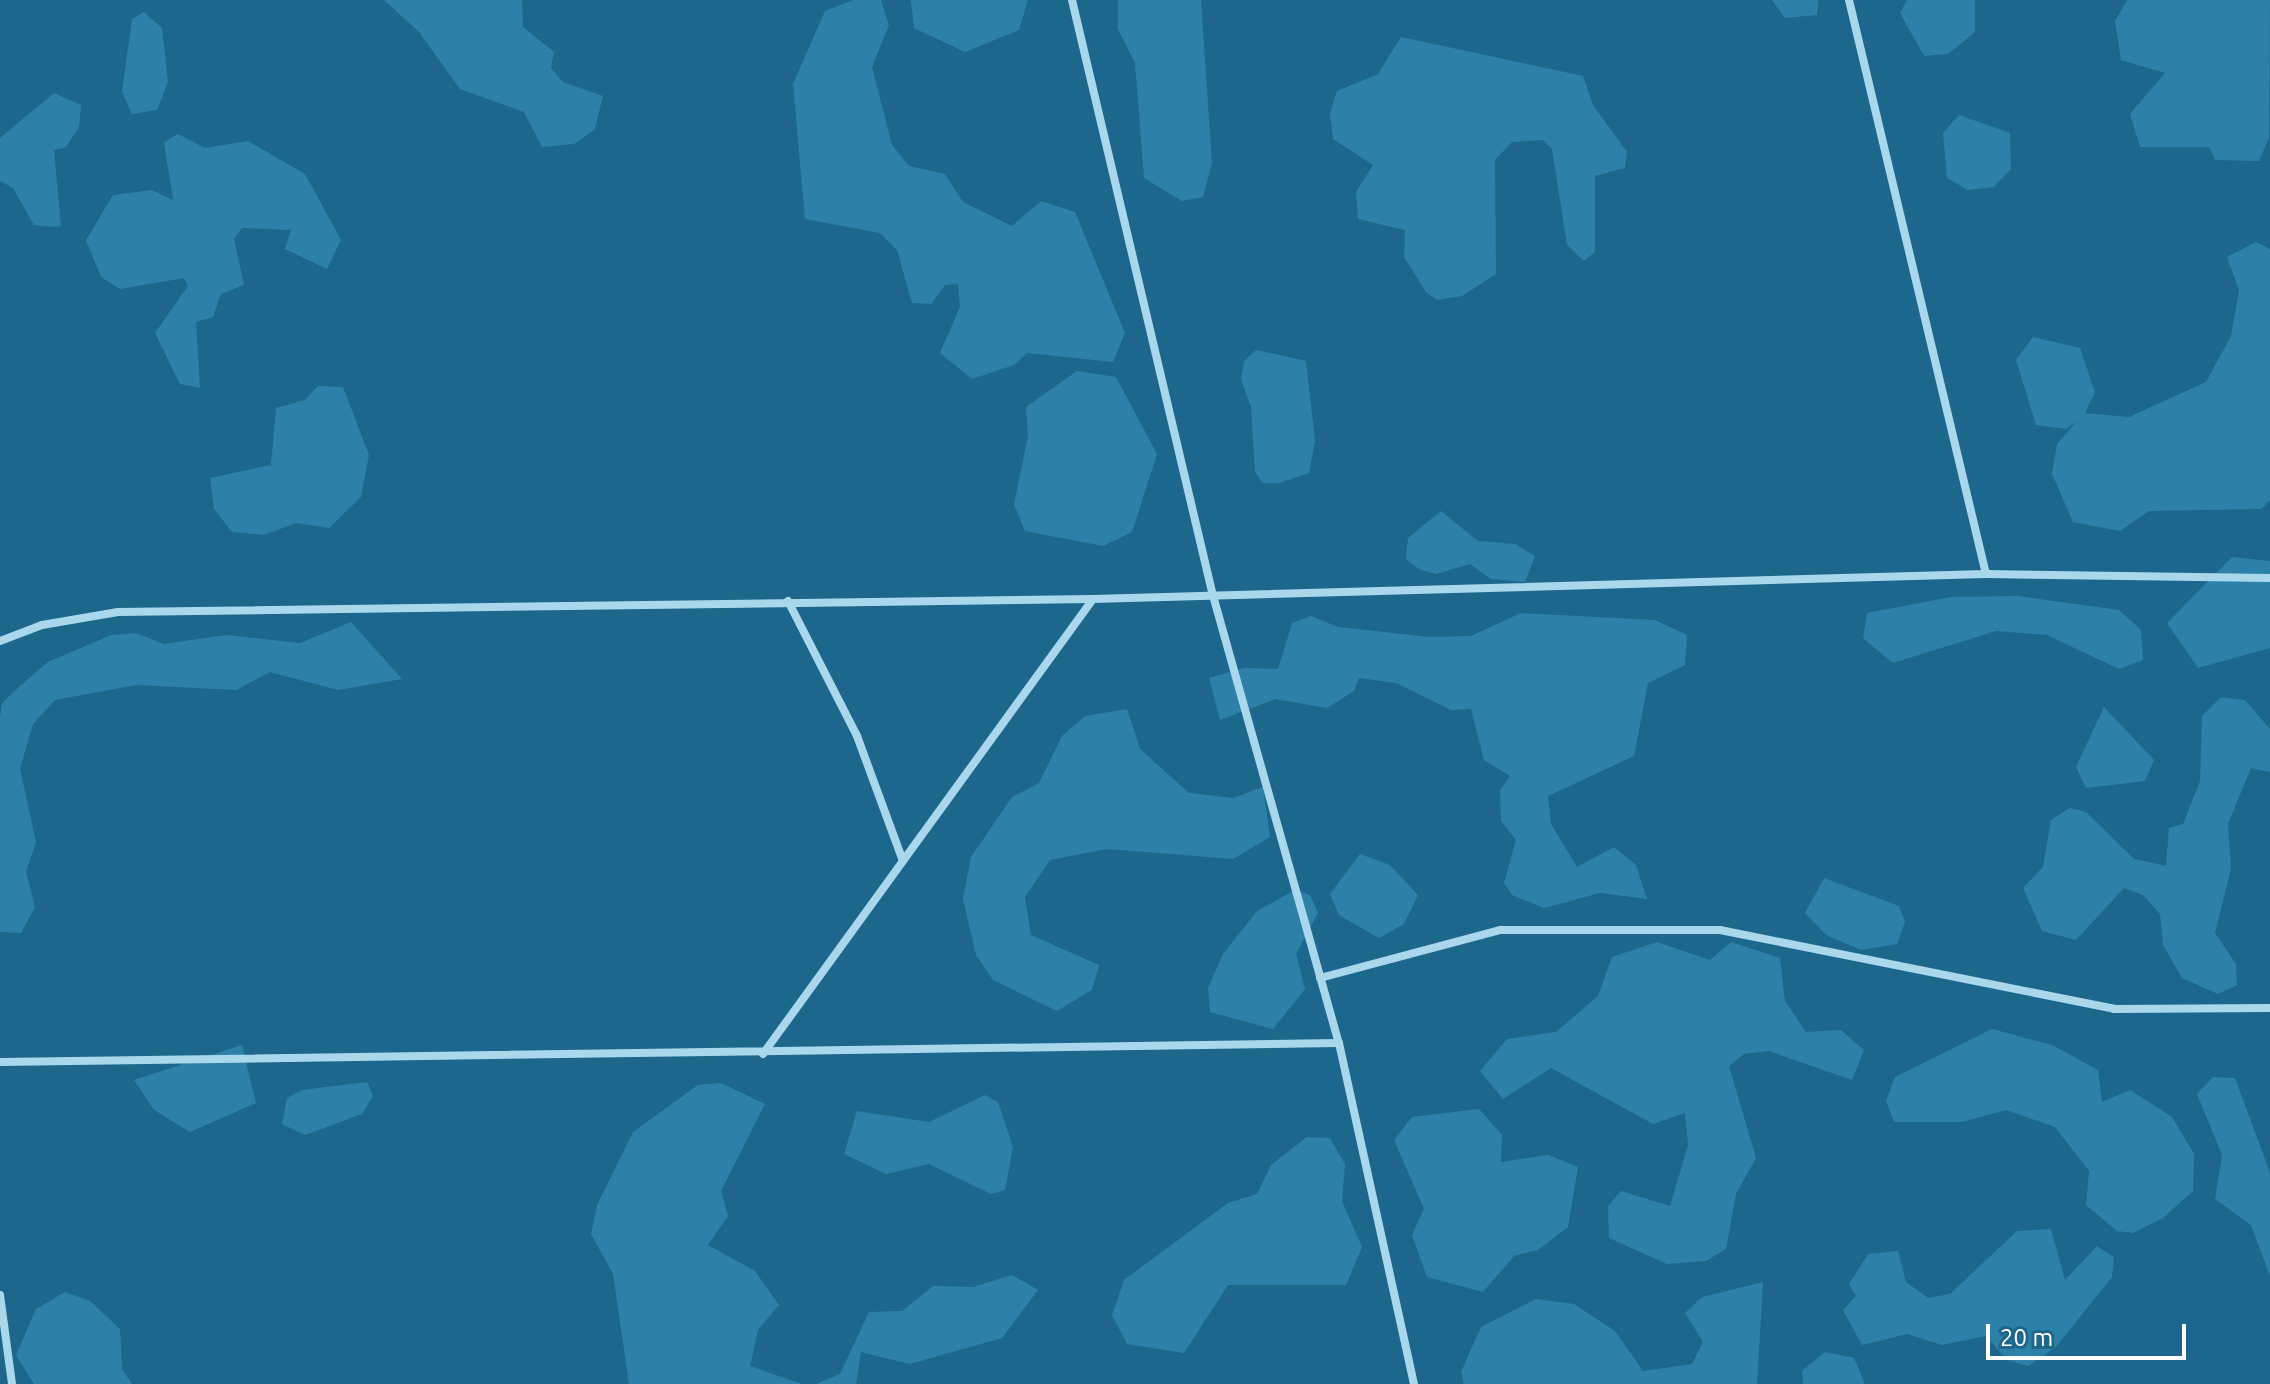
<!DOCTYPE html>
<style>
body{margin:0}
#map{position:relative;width:2270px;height:1384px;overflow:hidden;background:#1d678c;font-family:Ubuntu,sans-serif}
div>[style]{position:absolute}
.green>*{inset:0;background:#2d81a8}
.minor>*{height:8px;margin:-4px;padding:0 4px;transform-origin:4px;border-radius:4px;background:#a9d8ed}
span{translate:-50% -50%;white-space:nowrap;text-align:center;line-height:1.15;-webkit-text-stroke:8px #1d678c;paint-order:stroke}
.scale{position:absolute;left:1986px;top:1324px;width:200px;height:36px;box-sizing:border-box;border:4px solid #fff;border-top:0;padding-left:10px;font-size:24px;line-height:28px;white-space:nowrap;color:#fff;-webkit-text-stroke:6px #1d678c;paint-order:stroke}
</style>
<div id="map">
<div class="green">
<i style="clip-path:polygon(384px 0,522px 0,523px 27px,554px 52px,551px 68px,563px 82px,603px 96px,595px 129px,574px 144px,542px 147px,524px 112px,460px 89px,419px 32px)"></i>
<i style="clip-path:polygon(853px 0,881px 0,889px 25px,872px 67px,892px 145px,909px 166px,945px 174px,963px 202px,1012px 226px,1041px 201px,1075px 212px,1125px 333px,1113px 362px,1027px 353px,1014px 365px,972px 379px,940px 353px,960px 307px,958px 284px,945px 285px,931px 304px,912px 303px,897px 250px,880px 233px,805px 219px,793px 84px,825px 11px)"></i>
<i style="clip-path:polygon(911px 0,1028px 0,1019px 30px,965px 52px,914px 28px)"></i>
<i style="clip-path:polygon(1118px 0,1201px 0,1212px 163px,1203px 197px,1182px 201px,1144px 178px,1135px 63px,1118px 29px)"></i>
<i style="clip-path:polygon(1772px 0,1818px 0,1817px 15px,1785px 18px)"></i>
<i style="clip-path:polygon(1907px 0,1975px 0,1975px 32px,1948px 54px,1924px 56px,1900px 13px)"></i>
<i style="clip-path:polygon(2127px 0,2270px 0,2269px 138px,2259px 161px,2215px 160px,2209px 147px,2140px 147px,2130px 114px,2165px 73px,2121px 60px,2115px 21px)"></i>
<i style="clip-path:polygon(144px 12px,162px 28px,168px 82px,157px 110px,132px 114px,122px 92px,132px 19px)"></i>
<i style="clip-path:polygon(1401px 37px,1583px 76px,1593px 105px,1627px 152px,1625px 168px,1595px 176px,1595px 252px,1584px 261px,1567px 245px,1552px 149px,1543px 140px,1512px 142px,1495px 160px,1496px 274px,1462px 296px,1437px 300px,1426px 292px,1404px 257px,1405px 230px,1358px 219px,1356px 192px,1373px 165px,1333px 139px,1330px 113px,1337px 91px,1378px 74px)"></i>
<i style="clip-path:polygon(54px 93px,81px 105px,79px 127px,66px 147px,54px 150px,61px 226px,54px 227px,34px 225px,13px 188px,0 181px,0 138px)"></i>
<i style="clip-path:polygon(1959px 115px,2010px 133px,2011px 169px,1994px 187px,1968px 190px,1947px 178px,1943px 133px)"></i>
<i style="clip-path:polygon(178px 134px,205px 148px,248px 141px,305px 174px,341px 240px,327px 269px,285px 249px,291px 230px,242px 228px,234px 239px,244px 285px,221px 294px,213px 317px,196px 322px,200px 388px,180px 384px,155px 333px,188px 286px,184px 278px,120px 289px,101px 277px,86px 240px,113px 195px,152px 190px,173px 200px,164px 142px)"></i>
<i style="clip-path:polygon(2256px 242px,2270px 249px,2270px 500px,2261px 509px,2149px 511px,2120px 531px,2073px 522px,2052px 474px,2057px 444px,2077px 421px,2066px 429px,2036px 425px,2016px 360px,2033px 337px,2080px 348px,2095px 392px,2085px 413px,2129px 417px,2206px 382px,2231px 336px,2239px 290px,2227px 257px)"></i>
<i style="clip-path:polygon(1256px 350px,1306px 361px,1315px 441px,1309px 473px,1279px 483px,1263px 483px,1255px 472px,1251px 407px,1241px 379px,1244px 361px)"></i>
<i style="clip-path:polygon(1077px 371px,1116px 377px,1157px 454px,1132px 532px,1103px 546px,1025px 531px,1014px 504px,1028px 436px,1026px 407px)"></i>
<i style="clip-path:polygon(318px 386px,343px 387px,369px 455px,361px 497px,329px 528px,296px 523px,264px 535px,232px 532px,214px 509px,210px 478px,271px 465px,276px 408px,305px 400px)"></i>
<i style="clip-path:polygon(1441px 511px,1478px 541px,1515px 544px,1535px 556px,1525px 582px,1491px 579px,1470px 564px,1436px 574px,1419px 569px,1406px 559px,1408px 538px)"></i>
<i style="clip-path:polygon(2232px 557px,2270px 561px,2270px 648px,2198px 668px,2167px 623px)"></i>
<i style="clip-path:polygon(2018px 596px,2119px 610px,2141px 630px,2143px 660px,2119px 669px,2047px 635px,1996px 631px,1893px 663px,1863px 638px,1867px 613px,1951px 597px)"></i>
<i style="clip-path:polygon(1521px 613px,1655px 620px,1687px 635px,1685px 665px,1648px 683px,1634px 756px,1548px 796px,1551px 824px,1577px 867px,1614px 847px,1636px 865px,1647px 899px,1600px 893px,1544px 908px,1512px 895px,1504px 883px,1516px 840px,1501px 821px,1500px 790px,1510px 776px,1484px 760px,1471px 709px,1451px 710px,1396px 683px,1359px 678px,1354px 691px,1327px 708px,1275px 699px,1220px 720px,1209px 678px,1244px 668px,1278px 669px,1292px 623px,1311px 616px,1338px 627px,1429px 637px,1471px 636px)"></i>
<i style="clip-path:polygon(351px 622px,402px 679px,338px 690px,270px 672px,236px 690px,136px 685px,55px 700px,33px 724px,20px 769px,36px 842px,26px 872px,35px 907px,21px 933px,0 932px,0 717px,2px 703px,20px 686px,48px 662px,111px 635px,136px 633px,164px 644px,226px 635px,300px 643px)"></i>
<i style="clip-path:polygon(2221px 697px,2245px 700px,2270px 729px,2270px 772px,2251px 768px,2228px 824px,2231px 868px,2215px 933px,2236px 964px,2237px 985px,2218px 994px,2182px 978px,2163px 945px,2160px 914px,2143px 895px,2124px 888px,2076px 940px,2042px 931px,2023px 888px,2043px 867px,2051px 820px,2070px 808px,2086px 812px,2134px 859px,2166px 866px,2169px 828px,2183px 824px,2200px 781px,2202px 716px)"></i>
<i style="clip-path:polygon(2104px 707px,2154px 760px,2145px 781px,2086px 788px,2076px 767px)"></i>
<i style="clip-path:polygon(1127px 709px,1140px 749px,1189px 793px,1233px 798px,1263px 787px,1270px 837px,1233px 859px,1107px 849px,1050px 860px,1025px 897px,1031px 935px,1099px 965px,1092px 990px,1057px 1011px,993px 980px,976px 955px,963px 899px,971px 857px,1012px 797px,1039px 783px,1062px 736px,1085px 716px)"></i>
<i style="clip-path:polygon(1360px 854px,1390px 865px,1418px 895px,1404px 924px,1379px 938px,1339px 915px,1330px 894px)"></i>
<i style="clip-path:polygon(1824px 878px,1899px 906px,1905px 922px,1897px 944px,1861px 950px,1826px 935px,1805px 913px)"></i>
<i style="clip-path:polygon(1295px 890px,1310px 895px,1318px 913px,1296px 954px,1305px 989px,1273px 1029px,1210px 1012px,1208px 988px,1223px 954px,1257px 911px)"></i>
<i style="clip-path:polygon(1657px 942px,1710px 960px,1731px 942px,1780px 958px,1785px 1001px,1806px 1032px,1841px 1030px,1864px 1050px,1852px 1080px,1769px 1051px,1744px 1054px,1729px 1066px,1756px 1158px,1736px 1194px,1726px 1249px,1706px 1261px,1667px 1264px,1609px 1238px,1608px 1206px,1621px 1191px,1670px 1206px,1688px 1145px,1685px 1113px,1653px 1124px,1551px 1068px,1503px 1099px,1480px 1071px,1507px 1039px,1556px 1032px,1598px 996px,1612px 957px)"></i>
<i style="clip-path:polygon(1992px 1029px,2052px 1045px,2098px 1070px,2102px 1102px,2130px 1090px,2172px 1117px,2194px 1154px,2193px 1191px,2163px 1218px,2133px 1233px,2117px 1231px,2086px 1205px,2089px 1171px,2055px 1127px,2006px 1110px,1962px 1122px,1894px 1122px,1886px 1101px,1895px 1077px)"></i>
<i style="clip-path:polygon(242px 1045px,256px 1103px,190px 1132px,154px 1110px,134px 1080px)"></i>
<i style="clip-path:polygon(2213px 1077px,2235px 1078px,2270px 1173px,2270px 1276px,2251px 1225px,2215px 1199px,2222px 1155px,2197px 1094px)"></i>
<i style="clip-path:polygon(367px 1082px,373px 1096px,362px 1114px,305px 1135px,282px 1124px,287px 1098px,302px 1090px)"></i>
<i style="clip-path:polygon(721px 1083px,765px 1104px,721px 1191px,728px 1216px,708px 1245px,755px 1271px,779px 1305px,758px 1330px,750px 1366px,802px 1384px,629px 1384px,613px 1274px,591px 1234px,597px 1205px,633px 1132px,698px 1085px)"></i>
<i style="clip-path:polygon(985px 1095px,998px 1102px,1013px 1147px,1005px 1190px,991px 1194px,929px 1164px,886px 1174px,844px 1154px,857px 1111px,929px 1122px)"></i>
<i style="clip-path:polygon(1479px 1109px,1502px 1135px,1501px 1162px,1548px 1155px,1578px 1167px,1568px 1227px,1538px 1250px,1514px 1256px,1483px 1292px,1427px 1277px,1412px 1235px,1424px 1209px,1394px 1140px,1412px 1117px)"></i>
<i style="clip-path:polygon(1307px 1137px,1330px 1138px,1345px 1164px,1342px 1201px,1362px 1247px,1346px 1285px,1228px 1285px,1184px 1353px,1127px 1344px,1112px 1315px,1124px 1280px,1228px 1203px,1257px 1194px,1271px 1165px)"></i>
<i style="clip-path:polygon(2051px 1229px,2065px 1280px,2097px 1246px,2114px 1257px,2112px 1277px,2055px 1348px,2028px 1366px,2007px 1360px,1986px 1336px,1942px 1345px,1907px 1334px,1862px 1345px,1843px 1310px,1856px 1296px,1849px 1284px,1868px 1254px,1898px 1251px,1906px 1282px,1928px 1298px,1950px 1294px,2017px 1231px)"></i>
<i style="clip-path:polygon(1012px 1275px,1038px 1290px,1002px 1338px,910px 1364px,861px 1352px,856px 1384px,816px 1384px,840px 1374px,869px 1312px,902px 1311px,933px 1286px,973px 1287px)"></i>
<i style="clip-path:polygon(1763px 1282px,1757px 1384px,1464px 1384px,1461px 1372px,1481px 1327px,1536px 1299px,1574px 1304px,1615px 1331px,1643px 1371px,1692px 1364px,1703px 1342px,1685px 1313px,1702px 1297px)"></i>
<i style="clip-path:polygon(65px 1292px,90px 1301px,120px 1329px,122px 1369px,132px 1384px,34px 1384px,16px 1355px,36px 1309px)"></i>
<i style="clip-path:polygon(1825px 1352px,1854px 1358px,1865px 1384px,1803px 1384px,1802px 1371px)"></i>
</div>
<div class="minor">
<i style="left:1072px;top:0;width:608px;rotate:76.69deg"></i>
<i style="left:1212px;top:592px;width:469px;rotate:74.3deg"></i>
<i style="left:1339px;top:1043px;width:349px;rotate:77.6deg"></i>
<i style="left:1849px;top:0;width:590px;rotate:76.58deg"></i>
<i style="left:788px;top:601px;width:152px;rotate:62.9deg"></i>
<i style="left:857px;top:736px;width:130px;rotate:69.8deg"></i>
<i style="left:0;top:641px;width:45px;rotate:-20.9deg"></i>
<i style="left:42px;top:625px;width:77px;rotate:-9.7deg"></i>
<i style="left:118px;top:612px;width:975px;rotate:-0.76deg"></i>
<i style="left:1093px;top:599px;width:893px;rotate:-1.6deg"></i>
<i style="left:1986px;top:574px;width:284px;rotate:0.8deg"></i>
<i style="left:1320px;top:978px;width:187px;rotate:-14.9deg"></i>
<i style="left:1501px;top:930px;width:219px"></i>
<i style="left:1720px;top:930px;width:402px;rotate:11.3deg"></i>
<i style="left:2114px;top:1009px;width:156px;rotate:-0.4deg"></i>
<i style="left:763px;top:1054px;width:562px;rotate:-54.05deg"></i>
<i style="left:0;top:1062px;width:1339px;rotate:-0.81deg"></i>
<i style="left:0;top:1295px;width:90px;rotate:82.3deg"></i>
</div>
<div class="scale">20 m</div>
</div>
